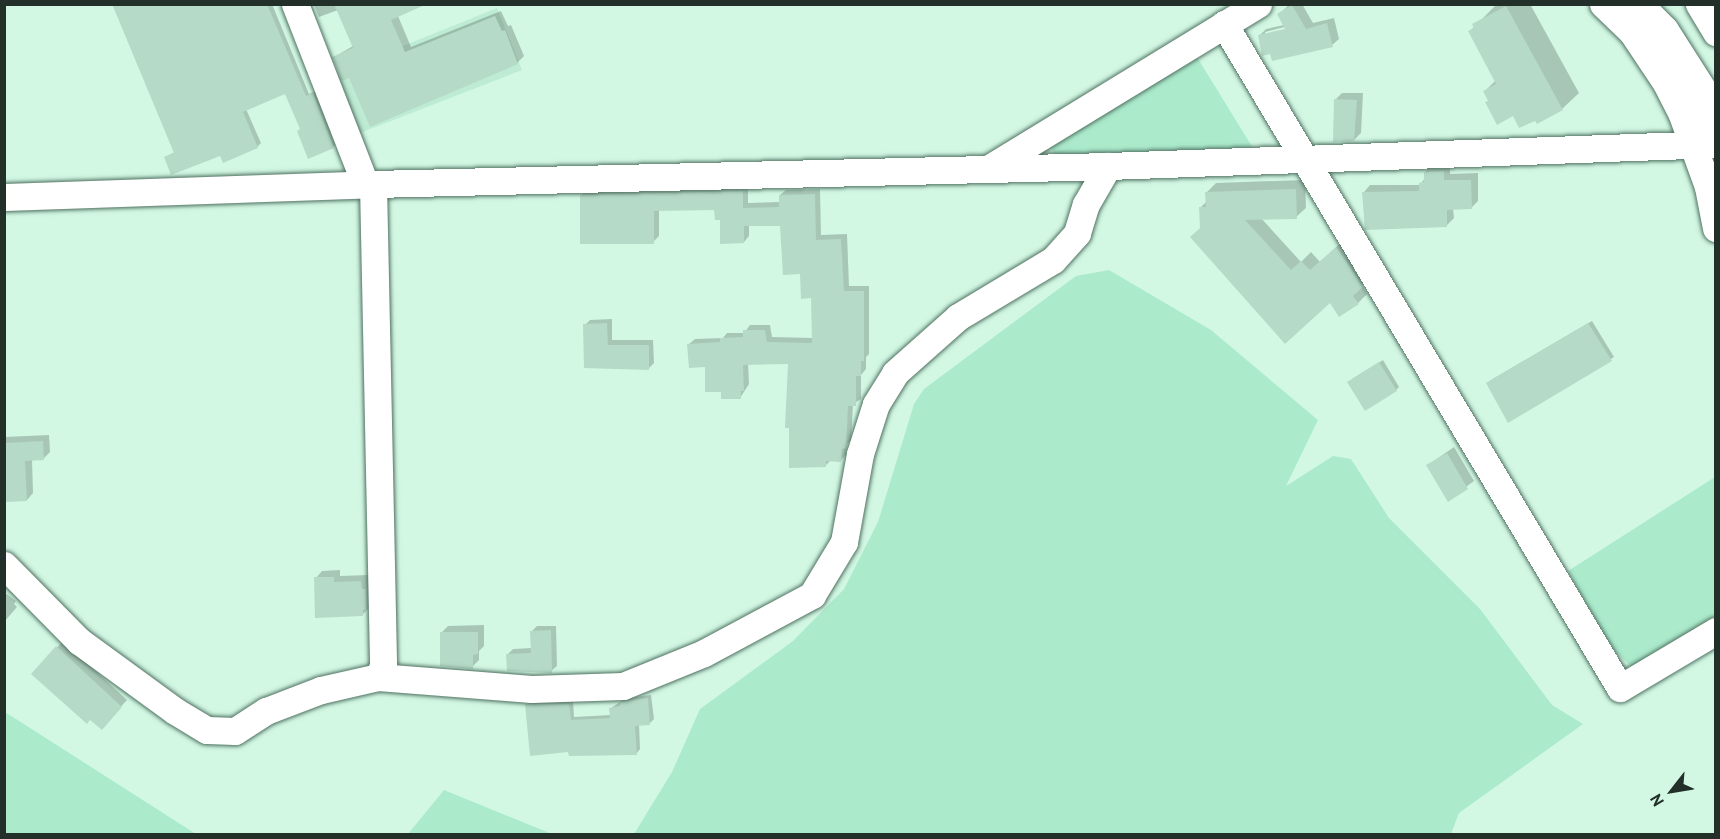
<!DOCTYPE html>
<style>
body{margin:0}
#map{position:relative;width:1720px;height:839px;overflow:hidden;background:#d2f8e4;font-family:"PT Sans",sans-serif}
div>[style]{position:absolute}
.built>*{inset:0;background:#beebd4}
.green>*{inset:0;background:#abebcc}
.shadow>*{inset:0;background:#0003}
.building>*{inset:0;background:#b5dac7}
.roads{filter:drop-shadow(0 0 2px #507161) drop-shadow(0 0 2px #507161)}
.minor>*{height:27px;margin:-13.5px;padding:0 13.5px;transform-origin:13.5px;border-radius:13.5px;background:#fff}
.highway>*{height:33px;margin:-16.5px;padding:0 16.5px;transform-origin:16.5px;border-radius:16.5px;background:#fff}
span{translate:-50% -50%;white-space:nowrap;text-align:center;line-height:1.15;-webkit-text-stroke:5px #d2f8e4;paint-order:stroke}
.frame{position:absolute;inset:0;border:6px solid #223029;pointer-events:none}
.north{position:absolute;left:1642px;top:761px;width:60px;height:60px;-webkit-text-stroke:4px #d2f8e4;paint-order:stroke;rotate:239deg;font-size:16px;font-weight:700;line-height:24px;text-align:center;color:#223029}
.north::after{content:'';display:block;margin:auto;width:21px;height:27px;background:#223029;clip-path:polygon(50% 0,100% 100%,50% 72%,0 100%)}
</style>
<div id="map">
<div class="built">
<i style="clip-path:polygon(497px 8px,522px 70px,360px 133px,334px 74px)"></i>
</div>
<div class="green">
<i style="clip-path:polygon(1197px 57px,1256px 153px,1058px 160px,1049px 144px)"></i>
<i style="clip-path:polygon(1109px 270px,1211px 330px,1318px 420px,1286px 486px,1333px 456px,1351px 459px,1389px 518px,1480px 609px,1552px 705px,1583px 724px,1459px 813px,1451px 834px,634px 834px,672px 772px,700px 709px,793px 641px,844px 589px,878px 522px,914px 404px,924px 389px,1076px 276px)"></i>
<i style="clip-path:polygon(1715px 477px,1715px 619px,1633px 668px,1611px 648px,1568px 571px)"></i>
<i style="clip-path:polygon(4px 712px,5px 712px,196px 834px,5px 834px)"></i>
<i style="clip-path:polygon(444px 790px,552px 834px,408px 834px)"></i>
</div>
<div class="shadow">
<i style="clip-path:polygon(114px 4px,272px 4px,309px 94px,316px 91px,337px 143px,333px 147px,301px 128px,286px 93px,246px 109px,261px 143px,257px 147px,221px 154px,165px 157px,175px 152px)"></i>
<i style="clip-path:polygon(314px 4px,416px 4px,398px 16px,411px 47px,501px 11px,508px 26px,511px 25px,524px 56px,518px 62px,370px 125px,350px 76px,334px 57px,353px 46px,338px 10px,319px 17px)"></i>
<i style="clip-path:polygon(evenodd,1290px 4px,1302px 4px,1313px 23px,1334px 18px,1339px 39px,1332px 45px,1271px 52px,1259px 36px,1266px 29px,1284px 25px,1279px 14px,1290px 4px,1292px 25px,1292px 28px,1265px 35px,1265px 32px,1292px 25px)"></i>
<i style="clip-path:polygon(1497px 4px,1530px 4px,1579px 93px,1562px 109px,1536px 119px,1514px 114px,1489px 100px,1485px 91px,1496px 80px,1470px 31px)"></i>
<i style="clip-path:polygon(1342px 93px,1363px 93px,1361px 133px,1354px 140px,1336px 99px)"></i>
<i style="clip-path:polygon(1432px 165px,1450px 165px,1450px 174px,1478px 173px,1478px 201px,1471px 208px,1453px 208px,1454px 218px,1447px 225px,1364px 192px,1370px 185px,1420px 185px,1425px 178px,1425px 172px)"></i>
<i style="clip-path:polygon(1305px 180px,1306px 208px,1296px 217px,1261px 218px,1301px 262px,1311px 252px,1320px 262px,1346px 238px,1371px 276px,1362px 285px,1367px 294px,1358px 303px,1330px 301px,1201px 228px,1201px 207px,1207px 201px,1207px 192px,1216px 183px)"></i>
<i style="clip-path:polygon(748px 186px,748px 203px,780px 202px,780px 195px,786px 190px,820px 189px,821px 235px,847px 234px,849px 286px,869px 286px,869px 354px,866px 357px,866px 369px,861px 375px,861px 399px,853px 404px,851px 440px,847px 444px,846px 455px,840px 461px,831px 460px,825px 466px,789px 362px,748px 363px,749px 384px,740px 398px,722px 390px,689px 344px,695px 339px,723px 338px,727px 333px,744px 333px,750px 325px,770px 325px,772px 337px,813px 338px,812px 297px,781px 224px,749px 225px,749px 236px,744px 242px,721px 218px,716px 208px,659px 209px,659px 236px,653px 242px,581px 195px,587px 190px)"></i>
<i style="clip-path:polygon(612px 319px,612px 340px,653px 340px,654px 363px,648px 369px,586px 367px,585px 325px,590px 320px)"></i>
<i style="clip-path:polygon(1592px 321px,1614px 357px,1509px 420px,1491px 380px)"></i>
<i style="clip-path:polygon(1383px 360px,1399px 387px,1396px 390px,1352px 379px)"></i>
<i style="clip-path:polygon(49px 435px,50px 452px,43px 459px,32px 459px,33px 493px,27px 500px,4px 501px,4px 437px)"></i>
<i style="clip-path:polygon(1454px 447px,1474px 481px,1448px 500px,1428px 465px)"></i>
<i style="clip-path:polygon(340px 570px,340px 576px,368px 575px,368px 583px,372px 583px,369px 608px,362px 615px,316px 578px,322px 571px)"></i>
<i style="clip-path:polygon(4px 592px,16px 601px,14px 604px,17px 607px,4px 622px)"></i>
<i style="clip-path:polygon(484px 625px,484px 646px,479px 651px,479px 660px,472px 667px,441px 633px,448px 626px)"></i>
<i style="clip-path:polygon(537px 626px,556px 626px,557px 666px,551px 671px,508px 654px,513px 649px,532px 648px,531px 632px)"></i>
<i style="clip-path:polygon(63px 641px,127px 700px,107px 722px,33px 674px)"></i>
<i style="clip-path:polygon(651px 695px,654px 719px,650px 723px,639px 724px,640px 749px,636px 754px,527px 705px,531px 701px,573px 700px,574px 717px,611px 715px,611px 708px,626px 698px)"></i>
</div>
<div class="building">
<i style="clip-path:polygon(112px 4px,267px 4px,306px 96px,313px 93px,334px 148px,308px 159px,297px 131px,300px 129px,285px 94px,243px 112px,258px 148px,223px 163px,220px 156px,171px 175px,164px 157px,174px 153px)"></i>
<i style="clip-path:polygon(334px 4px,427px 4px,391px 20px,405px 52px,495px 16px,502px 31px,505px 30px,518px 64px,370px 127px,349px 78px,342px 81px,332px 57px,353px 48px)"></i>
<i style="clip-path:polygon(1292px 5px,1306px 29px,1327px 23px,1333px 47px,1272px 61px,1270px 54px,1262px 56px,1258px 35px,1285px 29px,1277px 14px)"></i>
<i style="clip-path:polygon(1506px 6px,1563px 110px,1537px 124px,1535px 121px,1519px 128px,1513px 116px,1497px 125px,1485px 102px,1488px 101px,1483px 91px,1496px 84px,1468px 31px,1474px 28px,1472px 24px)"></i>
<i style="clip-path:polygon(1334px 99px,1357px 100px,1354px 141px,1333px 142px)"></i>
<i style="clip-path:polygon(1444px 171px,1444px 180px,1471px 180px,1472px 209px,1447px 210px,1447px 227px,1365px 230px,1362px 192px,1419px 191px,1419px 183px,1424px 182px,1424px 172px)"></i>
<i style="clip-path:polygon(1296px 189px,1297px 219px,1245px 220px,1291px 270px,1301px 261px,1310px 270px,1336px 247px,1363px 287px,1353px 296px,1359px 304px,1339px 317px,1330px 303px,1285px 344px,1190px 237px,1200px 228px,1199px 207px,1206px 207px,1205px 192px)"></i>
<i style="clip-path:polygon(743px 191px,743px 208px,779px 207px,779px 195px,815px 194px,816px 240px,841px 239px,844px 291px,864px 291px,864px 361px,861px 361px,861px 376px,856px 376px,856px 406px,848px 406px,846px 448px,842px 449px,841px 462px,826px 461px,826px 467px,789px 468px,789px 428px,785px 428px,788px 364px,743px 365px,744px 391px,741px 391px,741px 399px,721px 399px,721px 392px,705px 392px,705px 367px,689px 368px,687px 344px,720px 342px,720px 338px,743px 337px,743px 330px,765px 330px,767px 342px,812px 343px,811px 298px,801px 299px,800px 274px,783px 275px,780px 226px,744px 226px,744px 243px,720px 244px,720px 220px,715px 220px,714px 210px,654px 211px,654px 244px,580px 244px,580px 195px)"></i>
<i style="clip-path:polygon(607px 323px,608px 345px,649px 345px,649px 370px,584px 368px,583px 324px)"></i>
<i style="clip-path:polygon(1588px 323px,1612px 361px,1508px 423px,1486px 383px)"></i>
<i style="clip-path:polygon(1379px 362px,1397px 391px,1365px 411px,1347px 382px)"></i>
<i style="clip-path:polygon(43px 441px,44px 460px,25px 461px,27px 501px,4px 502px,4px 443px)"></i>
<i style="clip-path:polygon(1447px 453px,1468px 489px,1448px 502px,1426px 465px)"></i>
<i style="clip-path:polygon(314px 577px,334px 577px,334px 582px,361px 581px,362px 589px,366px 589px,366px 610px,363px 610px,363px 616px,315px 618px)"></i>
<i style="clip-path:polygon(551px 630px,552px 673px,507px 671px,506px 654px,531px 653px,530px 631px)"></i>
<i style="clip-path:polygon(440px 632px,478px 632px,478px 654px,473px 655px,473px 669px,440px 666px)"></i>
<i style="clip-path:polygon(56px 646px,122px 707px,102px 730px,90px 720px,87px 724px,31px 674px)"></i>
<i style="clip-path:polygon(648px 698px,650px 725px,635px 726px,637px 755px,569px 756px,568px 752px,530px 756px,525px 704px,569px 704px,571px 720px,610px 718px,609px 708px,620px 706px,620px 702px)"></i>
</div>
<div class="roads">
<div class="minor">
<i style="left:295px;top:4px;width:193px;rotate:68.7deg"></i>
<i style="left:1603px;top:4px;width:40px;rotate:44deg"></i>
<i style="left:1632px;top:32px;width:61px;rotate:56.3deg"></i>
<i style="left:1666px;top:83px;width:36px;rotate:63deg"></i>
<i style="left:1682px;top:115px;width:77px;rotate:70.1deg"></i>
<i style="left:1708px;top:187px;width:42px;rotate:79deg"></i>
<i style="left:1699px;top:4px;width:33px;rotate:59deg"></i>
<i style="left:1224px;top:24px;width:773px;rotate:59.19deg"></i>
<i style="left:1620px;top:688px;width:112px;rotate:-30.7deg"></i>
<i style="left:991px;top:167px;width:313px;rotate:-31.4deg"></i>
<i style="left:373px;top:184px;width:482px;rotate:88.8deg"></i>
<i style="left:383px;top:666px;width:12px;rotate:114deg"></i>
<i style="left:4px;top:197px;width:369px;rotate:-2deg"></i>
<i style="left:373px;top:184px;width:735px;rotate:-1.4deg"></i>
<i style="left:1108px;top:166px;width:608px;rotate:-2.07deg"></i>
<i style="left:4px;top:565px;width:107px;rotate:45.4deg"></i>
<i style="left:79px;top:641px;width:119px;rotate:36.1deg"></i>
<i style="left:175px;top:711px;width:37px;rotate:31deg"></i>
<i style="left:207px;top:730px;width:28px;rotate:2deg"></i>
<i style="left:235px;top:731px;width:37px;rotate:-33deg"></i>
<i style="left:266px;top:711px;width:59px;rotate:-20.9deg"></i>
<i style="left:321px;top:690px;width:58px;rotate:-12.8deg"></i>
<i style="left:378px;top:677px;width:154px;rotate:4.5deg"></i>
<i style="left:532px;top:689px;width:91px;rotate:-1.9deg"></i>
<i style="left:623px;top:686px;width:87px;rotate:-22.2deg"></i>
<i style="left:704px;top:653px;width:123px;rotate:-28.2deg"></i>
<i style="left:812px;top:595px;width:62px;rotate:-58.9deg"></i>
<i style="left:844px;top:542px;width:89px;rotate:-79.7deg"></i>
<i style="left:860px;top:454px;width:52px;rotate:-72.3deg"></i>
<i style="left:876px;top:404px;width:36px;rotate:-58deg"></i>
<i style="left:895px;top:373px;width:84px;rotate:-41.6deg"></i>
<i style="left:958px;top:317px;width:111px;rotate:-31deg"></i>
<i style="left:1053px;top:260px;width:36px;rotate:-48deg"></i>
<i style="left:1077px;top:233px;width:30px;rotate:-73deg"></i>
<i style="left:1086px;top:204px;width:44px;rotate:-59.9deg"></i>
</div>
<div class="highway">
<i style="left:1635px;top:4px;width:38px;rotate:45deg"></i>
<i style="left:1662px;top:31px;width:76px;rotate:57.4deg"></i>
<i style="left:1703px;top:95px;width:38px;rotate:70deg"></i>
</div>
</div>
<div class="frame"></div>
<div class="north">N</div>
</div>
